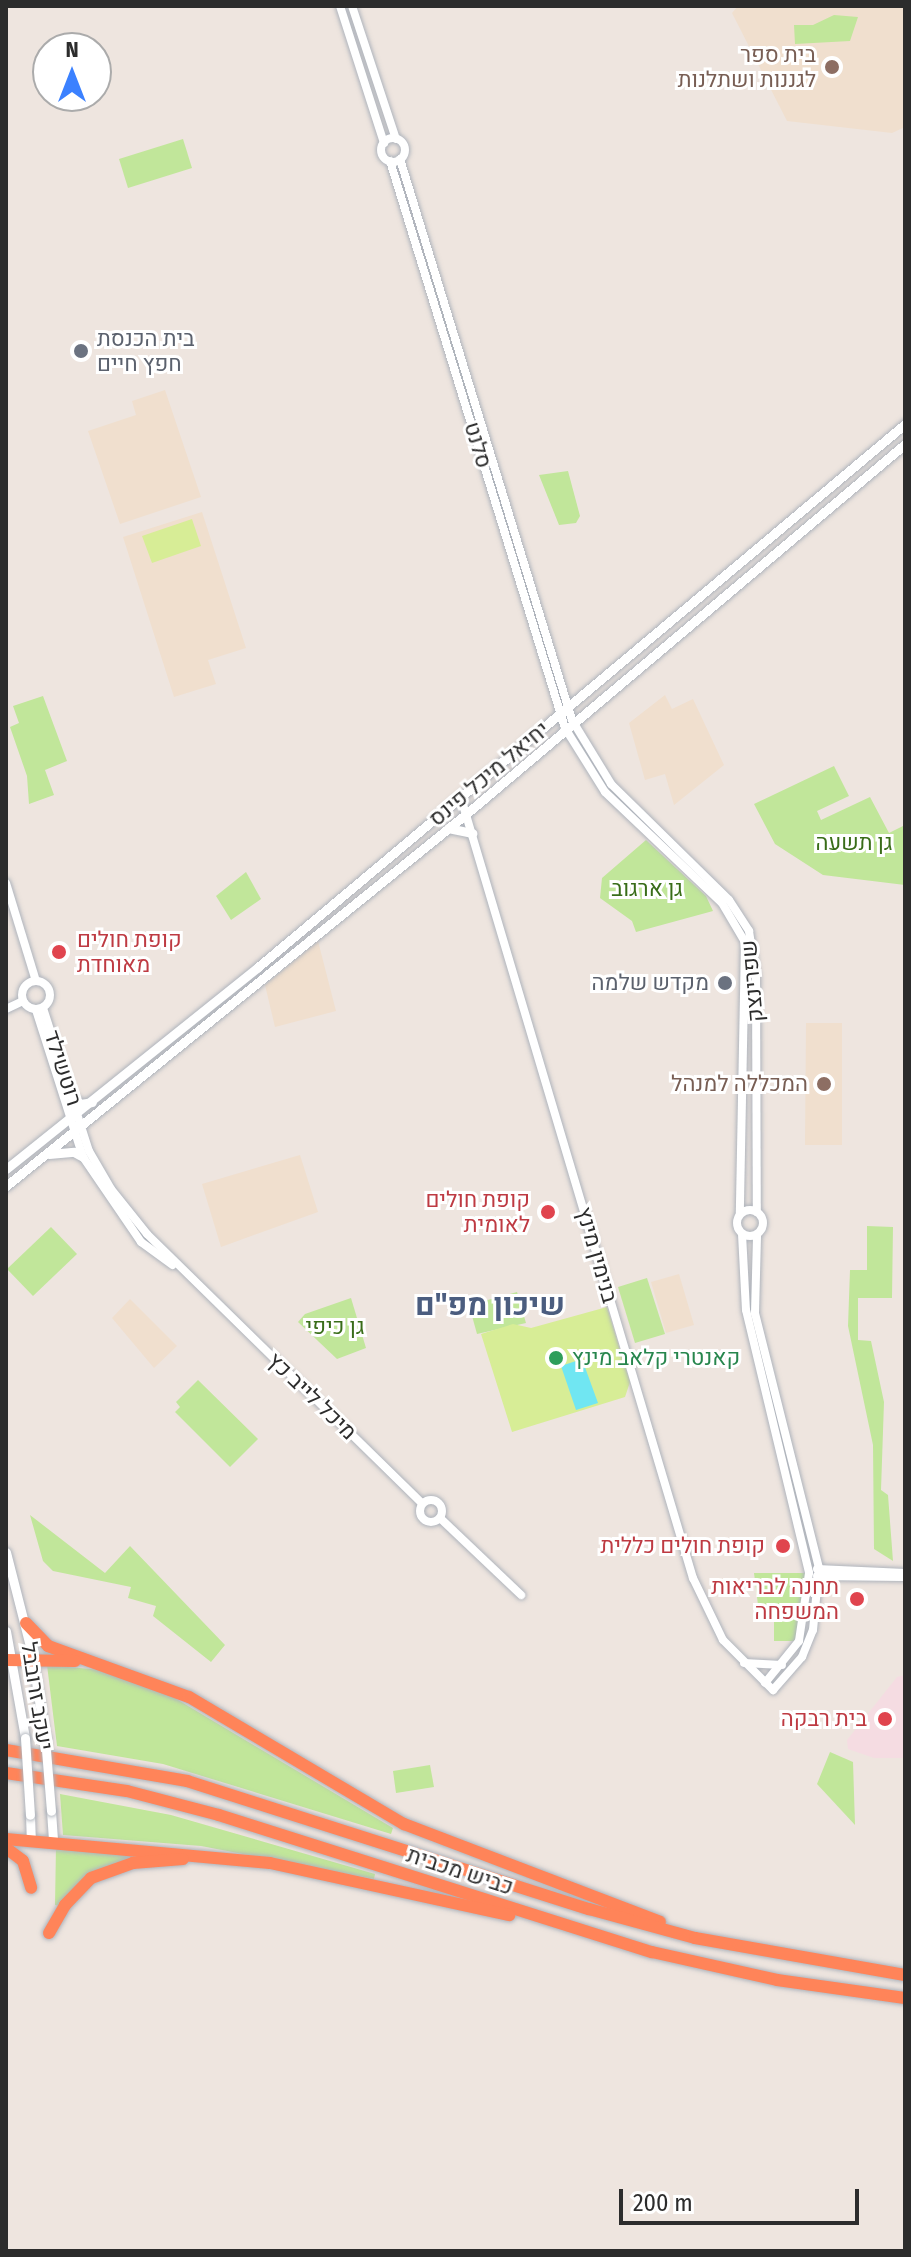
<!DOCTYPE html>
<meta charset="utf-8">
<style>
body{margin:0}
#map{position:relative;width:911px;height:2257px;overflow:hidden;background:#eee5df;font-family:"Fira Sans Condensed",Heebo,sans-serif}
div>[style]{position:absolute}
.education>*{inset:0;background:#f0dfce}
.medical>*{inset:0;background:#f5dce2}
.green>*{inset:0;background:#c1e69a}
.pitch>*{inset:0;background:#d7ed96}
.water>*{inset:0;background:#70e6f2}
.roads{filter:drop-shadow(0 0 2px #afb4bc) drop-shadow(0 0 2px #afb4bc)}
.tertiary>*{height:8px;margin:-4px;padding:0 4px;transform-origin:4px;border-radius:4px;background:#fff}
.tertiary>.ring{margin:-4px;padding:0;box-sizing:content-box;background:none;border:8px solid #fff;border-radius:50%}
.secondary>*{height:9px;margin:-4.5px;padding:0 4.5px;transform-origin:4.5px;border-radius:4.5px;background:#fff}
.motorway>*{height:12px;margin:-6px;padding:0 6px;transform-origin:6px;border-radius:6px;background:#ff8459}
.bridges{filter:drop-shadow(0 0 2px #afb4bc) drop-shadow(0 0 2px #afb4bc)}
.secondary-bridge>*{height:9px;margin:-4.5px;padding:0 4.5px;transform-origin:4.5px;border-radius:4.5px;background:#fff}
.dots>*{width:22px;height:22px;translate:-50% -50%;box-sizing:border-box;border:4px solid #fff;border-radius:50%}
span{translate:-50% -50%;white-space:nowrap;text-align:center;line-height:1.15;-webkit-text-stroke:6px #fff;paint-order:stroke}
.education-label{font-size:22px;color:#785e54}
.right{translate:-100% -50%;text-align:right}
.worship-label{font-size:22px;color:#5b616d}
.left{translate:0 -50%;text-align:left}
.street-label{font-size:22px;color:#2c2c2c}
.park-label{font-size:22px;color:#396d19}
.health-label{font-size:22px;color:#be3a42}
.leisure-label{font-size:22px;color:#27864d}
.district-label{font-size:30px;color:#4b5d7f;font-weight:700}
.frame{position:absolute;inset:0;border:8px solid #2c2c2c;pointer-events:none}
.north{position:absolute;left:32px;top:32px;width:80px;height:80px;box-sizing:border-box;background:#fff;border:2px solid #ababab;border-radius:50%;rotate:0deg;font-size:22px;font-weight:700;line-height:32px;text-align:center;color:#2c2c2c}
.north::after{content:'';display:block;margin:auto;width:28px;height:36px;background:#3b81ff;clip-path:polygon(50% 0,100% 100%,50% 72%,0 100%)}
.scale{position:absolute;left:619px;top:2189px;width:240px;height:36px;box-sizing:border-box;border:4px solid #2c2c2c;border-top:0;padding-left:10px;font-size:24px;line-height:28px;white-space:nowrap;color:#2c2c2c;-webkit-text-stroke:6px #fff;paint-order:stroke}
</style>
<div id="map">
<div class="education">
<i style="clip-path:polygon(738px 6px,905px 6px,905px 127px,892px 133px,787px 121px,732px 13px)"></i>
<i style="clip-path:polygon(165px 390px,201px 497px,120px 524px,88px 431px,136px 415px,132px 401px)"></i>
<i style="clip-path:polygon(202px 512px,246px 648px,208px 660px,216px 684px,174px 697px,123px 537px)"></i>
<i style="clip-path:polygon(665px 695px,672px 709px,693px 699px,724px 765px,674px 805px,665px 774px,645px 780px,629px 723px)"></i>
<i style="clip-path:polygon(318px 941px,336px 1011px,275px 1027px,265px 985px)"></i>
<i style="clip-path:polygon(806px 1023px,842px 1023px,842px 1145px,805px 1145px)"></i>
<i style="clip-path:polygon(300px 1155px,318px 1212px,221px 1247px,202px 1184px)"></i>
<i style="clip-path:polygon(679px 1274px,694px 1325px,666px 1333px,651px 1282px)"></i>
<i style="clip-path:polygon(130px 1299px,177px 1346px,154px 1368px,112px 1318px)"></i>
</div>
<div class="medical">
<i style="clip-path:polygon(905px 1675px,905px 1758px,874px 1758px,848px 1749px,847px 1740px,897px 1677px)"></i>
</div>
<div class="green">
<i style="clip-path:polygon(834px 15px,858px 17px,850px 41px,795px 44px,794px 25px,813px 25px)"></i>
<i style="clip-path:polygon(183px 139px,192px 168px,128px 188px,119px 159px)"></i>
<i style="clip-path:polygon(568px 471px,580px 516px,576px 523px,559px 525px,539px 475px)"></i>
<i style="clip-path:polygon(43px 696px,67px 761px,45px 770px,54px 795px,29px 804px,27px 776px,10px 727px,19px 723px,13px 706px)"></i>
<i style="clip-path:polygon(834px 766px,849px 796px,817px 811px,821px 820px,870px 797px,889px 833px,905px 825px,905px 885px,823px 875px,775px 844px,754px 804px)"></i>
<i style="clip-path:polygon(646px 840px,706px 896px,713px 911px,636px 932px,632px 921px,600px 898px,602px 878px)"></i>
<i style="clip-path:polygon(246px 872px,261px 899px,231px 920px,216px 896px)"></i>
<i style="clip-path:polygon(867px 1226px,893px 1227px,892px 1298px,858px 1298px,858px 1340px,871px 1341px,884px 1402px,881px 1490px,888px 1495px,893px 1561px,874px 1549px,873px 1445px,848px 1326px,850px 1270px,867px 1270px)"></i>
<i style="clip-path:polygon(51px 1227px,77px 1254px,33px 1296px,7px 1269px)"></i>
<i style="clip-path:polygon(647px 1278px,665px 1334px,635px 1343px,618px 1287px)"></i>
<i style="clip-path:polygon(517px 1292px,526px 1323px,477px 1334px,469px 1305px)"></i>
<i style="clip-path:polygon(351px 1298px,366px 1348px,337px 1359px,298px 1322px,305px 1314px)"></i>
<i style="clip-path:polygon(198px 1380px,258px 1439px,230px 1467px,175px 1412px,180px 1407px,176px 1402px)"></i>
<i style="clip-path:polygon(30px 1515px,105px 1573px,130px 1546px,225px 1645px,211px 1662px,153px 1616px,156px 1606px,128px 1598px,131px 1587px,53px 1571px,43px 1561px)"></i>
<i style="clip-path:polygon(754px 1573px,809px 1573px,799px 1641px,774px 1641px,774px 1612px,758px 1605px)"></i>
<i style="clip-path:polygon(47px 1665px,101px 1670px,163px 1691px,393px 1828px,391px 1834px,163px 1764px,57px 1746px)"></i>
<i style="clip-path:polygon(830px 1752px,853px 1762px,855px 1825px,817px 1784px)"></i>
<i style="clip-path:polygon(430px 1765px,434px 1787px,396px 1793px,393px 1771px)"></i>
<i style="clip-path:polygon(60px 1794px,171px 1815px,375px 1874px,374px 1879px,201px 1846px,63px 1835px)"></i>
<i style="clip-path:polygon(56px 1846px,151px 1854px,79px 1882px,60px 1906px,55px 1905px)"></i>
</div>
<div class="pitch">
<i style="clip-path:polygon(192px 519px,201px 546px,152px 563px,142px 536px)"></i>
<i style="clip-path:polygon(607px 1307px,630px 1382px,625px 1397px,512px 1432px,481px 1334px,513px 1324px,531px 1328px)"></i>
</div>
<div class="water">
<i style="clip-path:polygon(582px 1359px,598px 1403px,576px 1410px,561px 1366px)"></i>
</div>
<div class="roads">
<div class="tertiary">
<i style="left:340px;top:6px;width:144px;rotate:72.2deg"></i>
<i style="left:352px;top:6px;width:140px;rotate:71.7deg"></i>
<i class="ring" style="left:381px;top:138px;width:16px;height:16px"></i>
<i style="left:400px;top:159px;width:587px;rotate:72.95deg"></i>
<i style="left:572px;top:720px;width:75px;rotate:58.6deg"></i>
<i style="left:611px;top:784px;width:165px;rotate:44.5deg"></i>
<i style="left:729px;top:900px;width:37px;rotate:57deg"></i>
<i style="left:749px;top:931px;width:46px;rotate:81.2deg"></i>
<i style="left:756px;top:976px;width:236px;rotate:89.8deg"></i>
<i style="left:390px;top:161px;width:593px;rotate:72.85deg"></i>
<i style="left:565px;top:728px;width:75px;rotate:58deg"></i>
<i style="left:605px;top:792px;width:161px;rotate:43.5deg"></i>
<i style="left:722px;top:903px;width:45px;rotate:59.5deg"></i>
<i style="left:745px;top:942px;width:272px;rotate:91.1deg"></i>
<i style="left:461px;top:798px;width:814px;rotate:73.44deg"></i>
<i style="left:693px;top:1578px;width:69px;rotate:64.2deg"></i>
<i style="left:723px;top:1640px;width:71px;rotate:45deg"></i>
<i style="left:773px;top:1690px;width:44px;rotate:-48.7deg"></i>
<i style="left:802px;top:1657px;width:29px;rotate:-68deg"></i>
<i style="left:813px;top:1630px;width:62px;rotate:-84.5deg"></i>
<i style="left:819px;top:1568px;width:263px;rotate:-104.1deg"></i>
<i style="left:755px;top:1313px;width:78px;rotate:-88.5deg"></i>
<i style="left:6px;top:883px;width:102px;rotate:73deg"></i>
<i class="ring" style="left:22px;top:981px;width:20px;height:20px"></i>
<i style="left:43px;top:1008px;width:150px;rotate:72.2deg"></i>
<i style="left:89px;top:1151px;width:44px;rotate:59.9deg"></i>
<i style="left:111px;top:1189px;width:58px;rotate:51.3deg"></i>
<i style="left:147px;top:1234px;width:385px;rotate:44.4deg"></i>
<i style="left:6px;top:1009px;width:19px;rotate:-25deg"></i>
<i style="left:36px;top:1010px;width:154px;rotate:72.3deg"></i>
<i style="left:83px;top:1157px;width:103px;rotate:55.7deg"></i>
<i style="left:141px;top:1242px;width:39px;rotate:36deg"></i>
<i class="ring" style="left:737px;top:1210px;width:18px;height:18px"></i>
<i style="left:742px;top:1234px;width:76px;rotate:87deg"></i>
<i style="left:746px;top:1310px;width:270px;rotate:76.5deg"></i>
<i style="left:809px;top:1573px;width:69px;rotate:98.4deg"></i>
<i style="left:799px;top:1641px;width:54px;rotate:129deg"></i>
<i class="ring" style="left:420px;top:1500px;width:14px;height:14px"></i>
<i style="left:440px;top:1518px;width:112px;rotate:43.5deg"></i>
<i style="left:817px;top:1569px;width:88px;rotate:2.6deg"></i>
<i style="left:817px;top:1576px;width:87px;rotate:0.7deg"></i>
<i style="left:744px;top:1663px;width:38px;rotate:3deg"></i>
</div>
<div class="secondary">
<i style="left:448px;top:828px;width:25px;rotate:12deg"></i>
<i style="left:72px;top:1096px;width:11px;rotate:45deg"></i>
<i style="left:80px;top:1104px;width:12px;rotate:-9deg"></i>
<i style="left:49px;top:1154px;width:25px;rotate:-5deg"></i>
<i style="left:74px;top:1152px;width:10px;rotate:29deg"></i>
<i style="left:6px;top:1169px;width:323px;rotate:-38.7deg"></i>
<i style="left:258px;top:967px;width:845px;rotate:-40.01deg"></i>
<i style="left:6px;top:1186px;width:592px;rotate:-38.96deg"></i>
<i style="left:466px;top:814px;width:574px;rotate:-40.13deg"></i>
<i style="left:6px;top:1552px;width:101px;rotate:75.7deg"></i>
<i style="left:31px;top:1650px;width:89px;rotate:81deg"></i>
<i style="left:6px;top:1631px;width:109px;rotate:79.9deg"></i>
<i style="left:51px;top:1811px;width:31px;rotate:86deg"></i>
<i style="left:30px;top:1815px;width:25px;rotate:88deg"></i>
</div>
<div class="motorway">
<i style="left:26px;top:1623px;width:32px;rotate:46deg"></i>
<i style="left:48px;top:1646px;width:150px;rotate:19.9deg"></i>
<i style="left:189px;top:1697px;width:250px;rotate:30.6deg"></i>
<i style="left:404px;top:1824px;width:274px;rotate:20.9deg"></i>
<i style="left:6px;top:1660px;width:69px;rotate:0.8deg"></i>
<i style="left:6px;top:1750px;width:184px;rotate:9.7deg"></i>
<i style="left:187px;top:1781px;width:422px;rotate:17.7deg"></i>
<i style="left:589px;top:1909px;width:110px;rotate:15.3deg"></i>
<i style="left:695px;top:1938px;width:213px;rotate:10deg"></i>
<i style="left:6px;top:1773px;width:122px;rotate:8.5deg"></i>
<i style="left:127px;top:1791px;width:95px;rotate:14.6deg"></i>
<i style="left:219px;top:1815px;width:454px;rotate:17.6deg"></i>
<i style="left:652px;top:1952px;width:128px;rotate:12.6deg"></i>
<i style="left:777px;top:1980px;width:129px;rotate:8deg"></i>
<i style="left:6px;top:1839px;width:265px;rotate:5.2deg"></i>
<i style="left:270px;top:1863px;width:245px;rotate:12.3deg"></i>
<i style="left:6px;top:1848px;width:21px;rotate:37deg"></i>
<i style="left:23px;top:1861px;width:28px;rotate:73deg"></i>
<i style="left:49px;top:1933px;width:32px;rotate:-60deg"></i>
<i style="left:65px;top:1905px;width:37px;rotate:-46deg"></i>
<i style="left:91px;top:1878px;width:45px;rotate:-19.7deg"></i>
<i style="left:133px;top:1863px;width:50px;rotate:-4.6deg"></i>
</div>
</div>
<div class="bridges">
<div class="secondary-bridge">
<i style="left:25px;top:1738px;width:77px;rotate:86.3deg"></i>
<i style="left:45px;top:1738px;width:73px;rotate:85.3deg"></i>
</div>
</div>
<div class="dots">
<i style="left:832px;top:67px;background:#8d6e63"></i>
<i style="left:81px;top:351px;background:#6b7280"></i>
<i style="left:59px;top:952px;background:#e0444e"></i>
<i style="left:725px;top:983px;background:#6b7280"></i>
<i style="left:824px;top:1084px;background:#8d6e63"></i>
<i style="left:548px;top:1212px;background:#e0444e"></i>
<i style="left:556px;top:1358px;background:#2e9e5b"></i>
<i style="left:783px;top:1546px;background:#e0444e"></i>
<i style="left:857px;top:1599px;background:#e0444e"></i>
<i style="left:885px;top:1719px;background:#e0444e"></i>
</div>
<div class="education-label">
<span class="right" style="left:816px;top:67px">בית ספר<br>לגננות ושתלנות</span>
<span class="right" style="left:808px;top:1084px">המכללה למנהל</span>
</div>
<div class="worship-label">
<span class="left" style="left:97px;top:351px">בית הכנסת<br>חפץ חיים</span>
<span class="right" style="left:709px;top:983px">מקדש שלמה</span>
</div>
<div class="street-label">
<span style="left:478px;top:445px;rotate:73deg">סלנט</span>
<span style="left:489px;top:774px;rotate:-40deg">יחיאל מיכל פינס</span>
<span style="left:752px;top:981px;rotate:-95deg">שפרינצק</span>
<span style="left:63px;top:1068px;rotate:72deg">רוטשילד</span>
<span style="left:597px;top:1255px;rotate:74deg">בנימין מינץ</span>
<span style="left:312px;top:1396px;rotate:44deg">מיכל לייב כץ</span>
<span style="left:37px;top:1696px;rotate:81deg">יעקב זרובבל</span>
<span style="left:460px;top:1871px;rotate:18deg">כביש מכבית</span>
</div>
<div class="park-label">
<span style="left:854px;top:843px">גן תשעה</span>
<span style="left:647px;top:889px">גן ארגוב</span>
<span style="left:335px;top:1327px">גן כיפי</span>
</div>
<div class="health-label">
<span class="left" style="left:77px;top:952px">קופת חולים<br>מאוחדת</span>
<span class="right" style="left:530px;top:1212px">קופת חולים<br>לאומית</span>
<span class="right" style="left:765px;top:1546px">קופת חולים כללית</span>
<span class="right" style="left:839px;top:1599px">תחנה לבריאות<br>המשפחה</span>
<span class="right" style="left:867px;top:1719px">בית רבקה</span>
</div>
<div class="leisure-label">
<span class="left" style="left:572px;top:1358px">קאנטרי קלאב מינץ</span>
</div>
<div class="district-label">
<span style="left:490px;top:1305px">שיכון מפ"ם</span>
</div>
<div class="frame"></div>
<div class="north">N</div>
<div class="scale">200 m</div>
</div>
